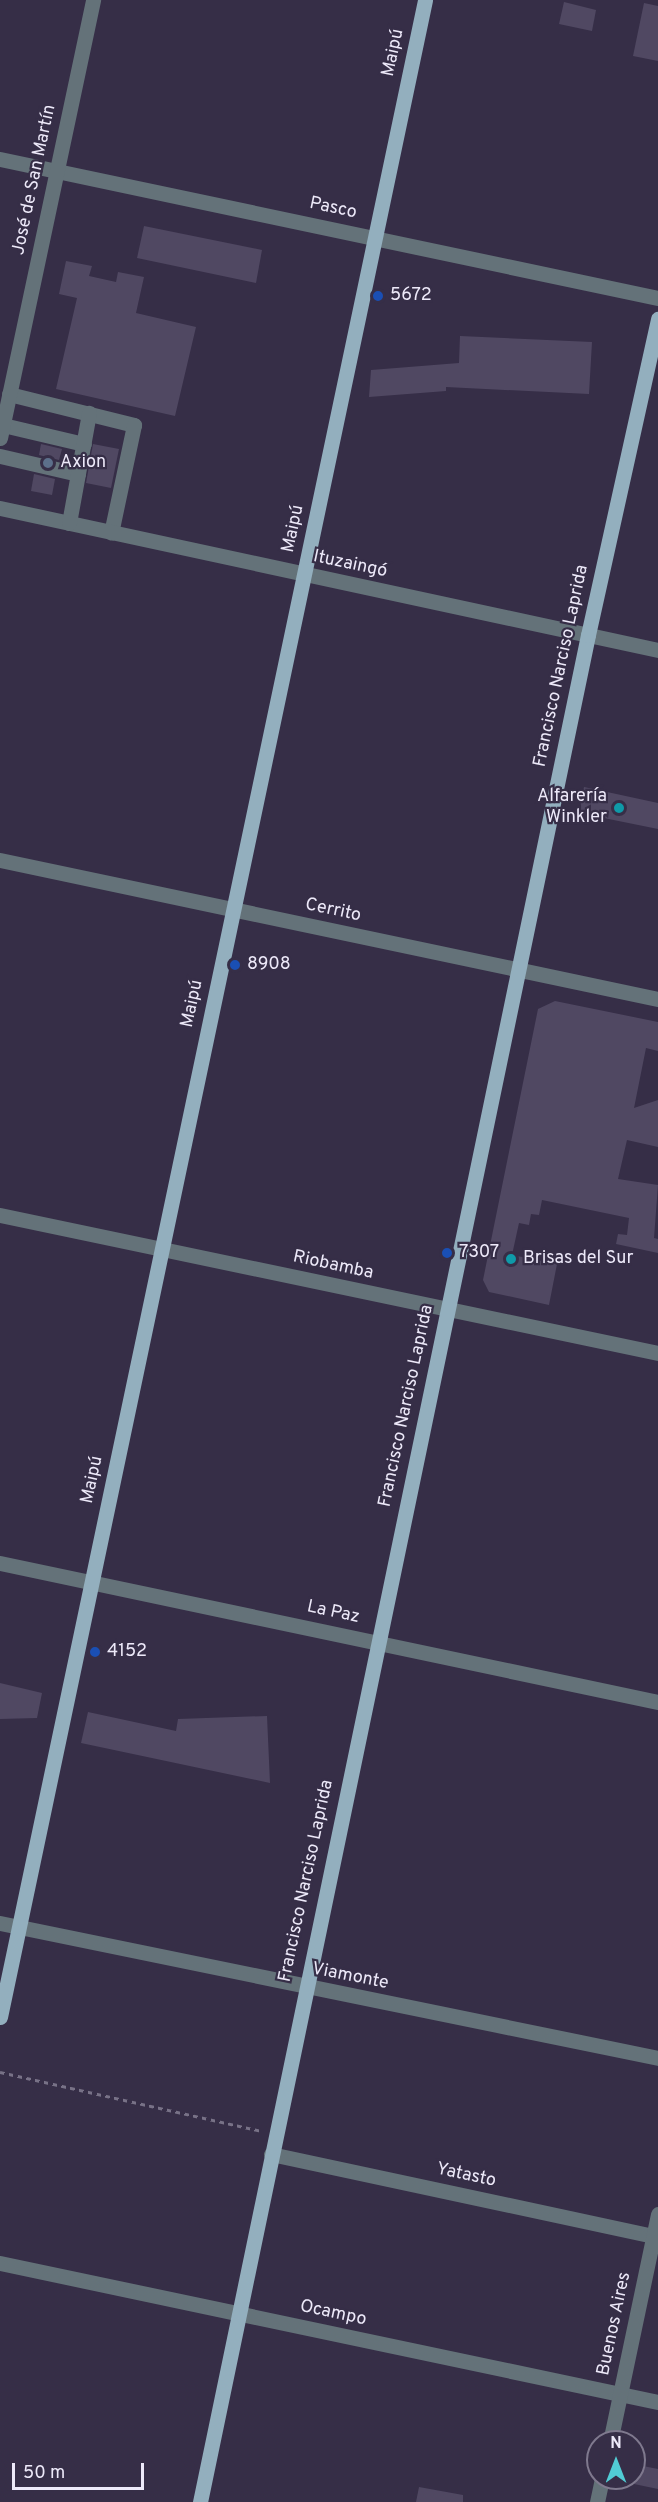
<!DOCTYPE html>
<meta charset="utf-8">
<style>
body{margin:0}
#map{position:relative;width:658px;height:2502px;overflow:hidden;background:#362e47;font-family:Overpass,sans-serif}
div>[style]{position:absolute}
.building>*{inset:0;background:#504862}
.path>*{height:3px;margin-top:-1.5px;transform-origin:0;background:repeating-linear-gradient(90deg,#787287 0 4.5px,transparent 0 9px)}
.minor>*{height:15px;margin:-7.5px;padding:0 7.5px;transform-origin:7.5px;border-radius:7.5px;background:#647279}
.major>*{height:15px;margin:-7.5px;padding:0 7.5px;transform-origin:7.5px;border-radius:7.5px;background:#93afbe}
.dots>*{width:16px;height:16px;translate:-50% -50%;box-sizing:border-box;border:3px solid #362e47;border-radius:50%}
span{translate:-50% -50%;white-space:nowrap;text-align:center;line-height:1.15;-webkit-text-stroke:4.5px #362e47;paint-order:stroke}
.street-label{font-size:18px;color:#ede9f9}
.poi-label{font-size:18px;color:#ede9f9}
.left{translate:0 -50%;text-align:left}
.right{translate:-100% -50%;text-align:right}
.north{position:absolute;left:586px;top:2430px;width:60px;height:60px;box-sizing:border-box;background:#362e47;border:2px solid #7f798e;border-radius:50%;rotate:0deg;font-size:16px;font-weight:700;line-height:24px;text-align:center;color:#ede9f9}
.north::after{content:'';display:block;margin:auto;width:21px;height:27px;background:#51ccd4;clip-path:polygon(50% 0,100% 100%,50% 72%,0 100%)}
.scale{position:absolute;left:12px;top:2463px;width:132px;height:27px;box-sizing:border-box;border:3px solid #ede9f9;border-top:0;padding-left:8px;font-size:18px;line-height:21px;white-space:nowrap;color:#ede9f9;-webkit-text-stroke:4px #362e47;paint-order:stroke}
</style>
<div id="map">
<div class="building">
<i style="clip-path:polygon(564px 2px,596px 10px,592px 31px,559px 24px)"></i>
<i style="clip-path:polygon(644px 3px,658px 6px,658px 61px,633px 56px)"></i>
<i style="clip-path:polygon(144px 226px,262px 250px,256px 283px,137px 258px)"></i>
<i style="clip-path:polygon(66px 261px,92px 266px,89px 276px,116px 282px,118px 272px,144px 277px,136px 313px,196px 327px,175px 416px,56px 389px,77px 298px,59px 294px)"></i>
<i style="clip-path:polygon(460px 336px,592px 342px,589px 394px,446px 387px,446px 391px,369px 397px,371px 370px,459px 363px)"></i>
<i style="clip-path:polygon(41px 444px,62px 449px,59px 460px,39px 455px)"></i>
<i style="clip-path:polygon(93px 444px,119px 449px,111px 488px,86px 483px)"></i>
<i style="clip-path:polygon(34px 474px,55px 479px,52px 495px,31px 491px)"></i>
<i style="clip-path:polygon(584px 787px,658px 803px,658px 829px,579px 813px)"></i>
<i style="clip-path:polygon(555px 1001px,658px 1022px,658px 1051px,646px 1048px,634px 1108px,658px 1100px,658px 1147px,627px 1140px,618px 1179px,658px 1185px,654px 1238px,658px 1239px,658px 1253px,616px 1244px,618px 1234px,627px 1235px,629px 1218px,542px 1200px,539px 1215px,531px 1214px,529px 1225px,519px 1223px,512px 1255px,557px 1264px,549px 1305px,489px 1292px,483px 1280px,538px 1009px)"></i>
<i style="clip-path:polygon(0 1683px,42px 1693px,37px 1718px,0 1719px)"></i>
<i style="clip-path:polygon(88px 1712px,176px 1731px,178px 1719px,267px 1716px,270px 1783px,81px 1743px)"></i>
<i style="clip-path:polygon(638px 2465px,658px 2469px,658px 2489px,634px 2484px)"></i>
<i style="clip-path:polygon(419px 2487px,463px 2495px,463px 2502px,416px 2502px)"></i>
</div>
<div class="path">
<i style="left:0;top:2072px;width:269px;rotate:12.7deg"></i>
</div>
<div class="minor">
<i style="left:0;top:159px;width:673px;rotate:11.93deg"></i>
<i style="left:9px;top:394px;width:129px;rotate:13.9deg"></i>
<i style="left:134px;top:425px;width:110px;rotate:102deg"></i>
<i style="left:3px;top:425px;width:83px;rotate:13.2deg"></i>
<i style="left:0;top:438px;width:448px;rotate:-78deg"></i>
<i style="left:0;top:456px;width:80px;rotate:13deg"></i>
<i style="left:0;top:508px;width:673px;rotate:12.18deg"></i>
<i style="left:69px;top:523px;width:112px;rotate:-79.7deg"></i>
<i style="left:0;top:860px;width:673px;rotate:11.93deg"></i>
<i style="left:0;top:1215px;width:672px;rotate:11.84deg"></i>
<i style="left:0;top:1563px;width:673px;rotate:11.93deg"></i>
<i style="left:0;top:1923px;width:672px;rotate:11.59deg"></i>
<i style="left:271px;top:2154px;width:391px;rotate:12.1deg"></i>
<i style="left:0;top:2263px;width:673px;rotate:11.93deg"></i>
<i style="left:610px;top:2442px;width:233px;rotate:-78.1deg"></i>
<i style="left:597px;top:2502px;width:25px;rotate:-78deg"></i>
</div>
<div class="major">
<i style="left:0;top:2017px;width:2061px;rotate:-78.1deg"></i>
<i style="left:200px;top:2502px;width:1907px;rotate:-78.26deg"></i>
<i style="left:588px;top:635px;width:324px;rotate:-77.5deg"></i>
</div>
<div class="dots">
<i style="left:378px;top:296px;background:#1a4fb4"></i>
<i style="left:48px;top:463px;background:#5c6f8a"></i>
<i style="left:619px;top:808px;background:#0f9aa8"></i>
<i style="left:235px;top:965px;background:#1a4fb4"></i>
<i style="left:447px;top:1253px;background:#1a4fb4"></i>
<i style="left:511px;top:1259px;background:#0f9aa8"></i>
<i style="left:95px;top:1652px;background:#1a4fb4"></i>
</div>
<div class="street-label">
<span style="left:394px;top:53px;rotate:-78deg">Maipú</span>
<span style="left:35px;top:180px;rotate:-78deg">José de San Martín</span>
<span style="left:333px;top:209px;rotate:12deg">Pasco</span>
<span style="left:294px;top:529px;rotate:-78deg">Maipú</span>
<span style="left:350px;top:565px;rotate:12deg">Ituzaingó</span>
<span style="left:562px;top:666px;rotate:-78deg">Francisco Narciso Laprida</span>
<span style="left:333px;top:911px;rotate:12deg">Cerrito</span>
<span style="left:193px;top:1004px;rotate:-78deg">Maipú</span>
<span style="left:333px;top:1266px;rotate:12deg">Riobamba</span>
<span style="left:407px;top:1406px;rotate:-78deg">Francisco Narciso Laprida</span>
<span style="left:93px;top:1480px;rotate:-78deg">Maipú</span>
<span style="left:333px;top:1613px;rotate:12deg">La Paz</span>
<span style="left:307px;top:1881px;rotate:-78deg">Francisco Narciso Laprida</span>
<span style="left:350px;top:1977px;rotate:11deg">Viamonte</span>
<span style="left:466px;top:2176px;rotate:12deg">Yatasto</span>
<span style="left:333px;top:2314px;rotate:12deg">Ocampo</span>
<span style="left:615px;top:2324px;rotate:-78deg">Buenos Aires</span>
</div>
<div class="poi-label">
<span class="left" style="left:390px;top:296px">5672</span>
<span class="left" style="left:60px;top:463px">Axion</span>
<span class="right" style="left:607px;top:808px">Alfarería<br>Winkler</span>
<span class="left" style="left:247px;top:965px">8908</span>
<span class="left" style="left:459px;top:1253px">7307</span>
<span class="left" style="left:523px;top:1259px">Brisas del Sur</span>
<span class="left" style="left:107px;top:1652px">4152</span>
</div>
<div class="north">N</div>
<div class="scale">50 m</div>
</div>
